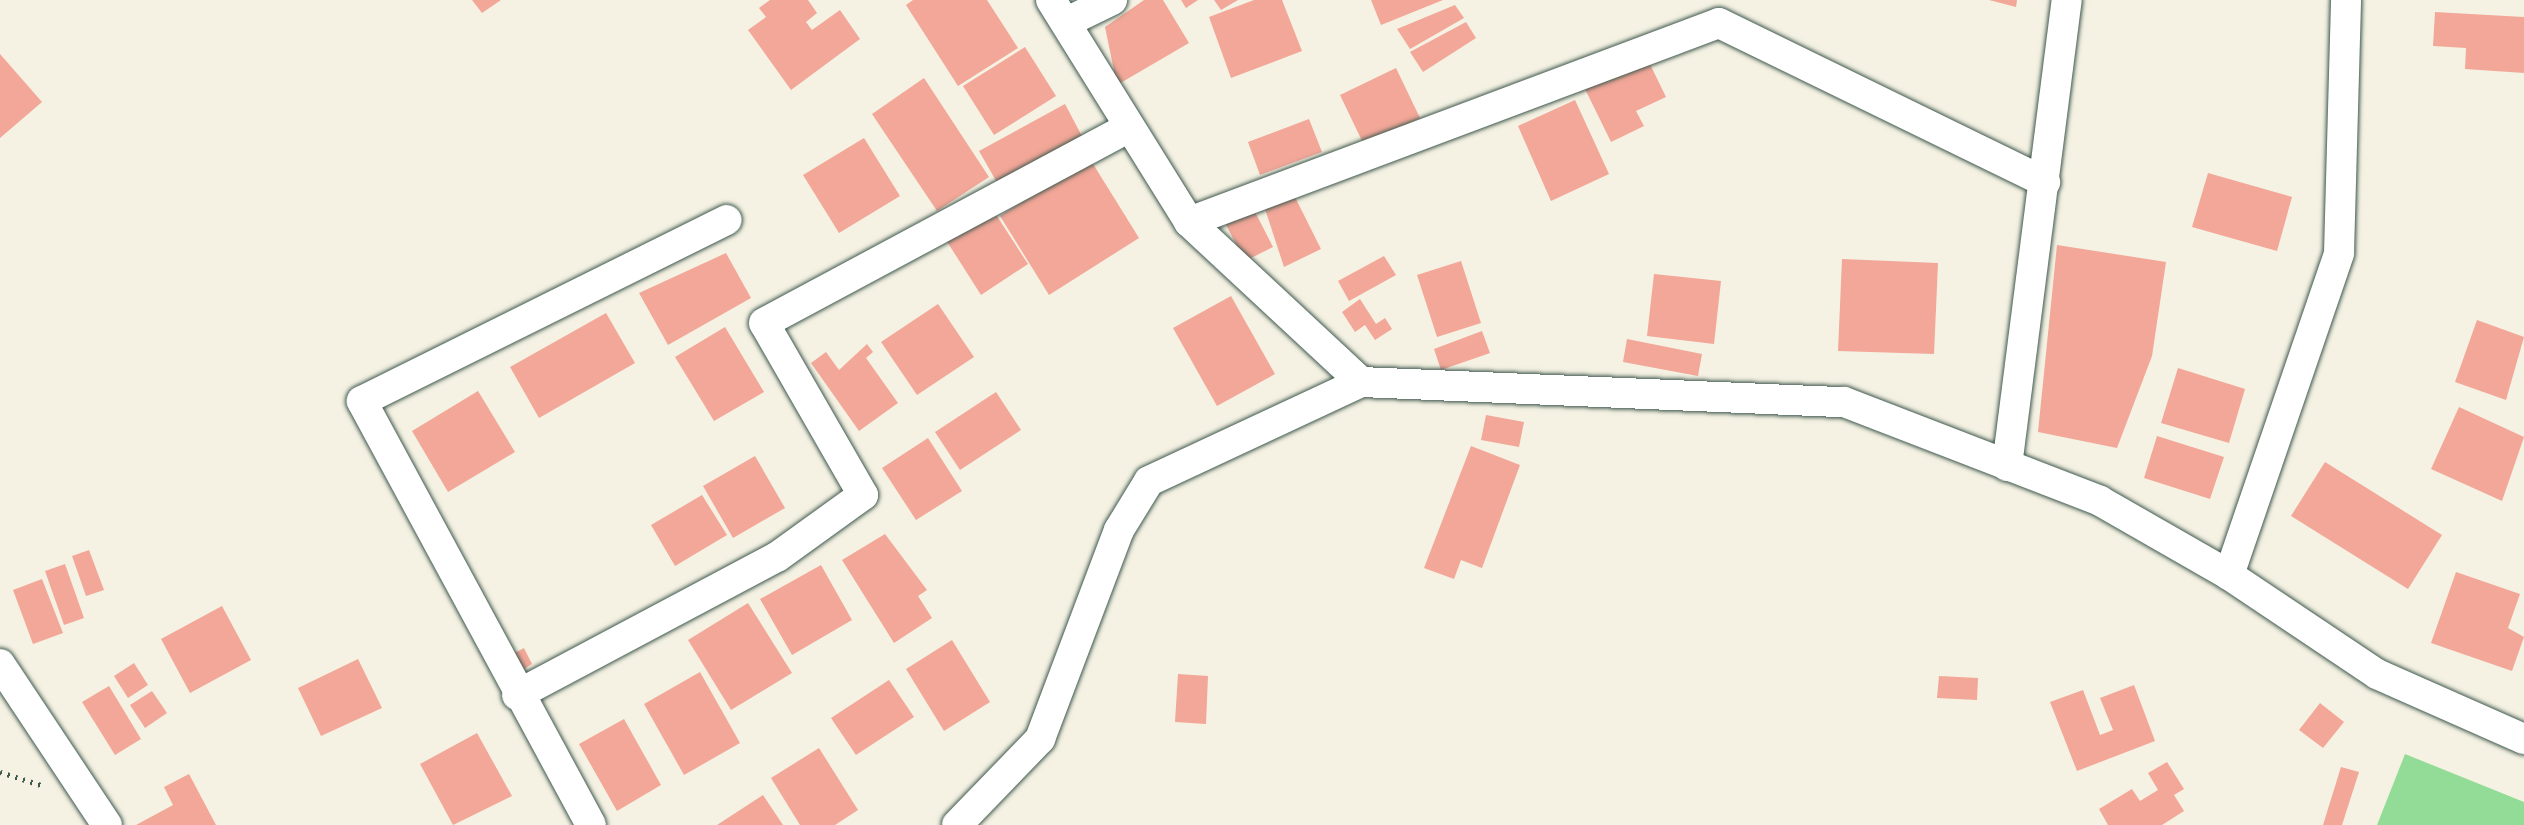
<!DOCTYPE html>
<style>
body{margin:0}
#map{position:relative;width:2524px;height:825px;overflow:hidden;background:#f5f2e3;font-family:"Balsamiq Sans",sans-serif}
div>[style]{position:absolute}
.green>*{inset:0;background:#93dc97}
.building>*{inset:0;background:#f2a798}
.path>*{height:5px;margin-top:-2.5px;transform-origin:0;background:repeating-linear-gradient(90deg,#3f584e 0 2px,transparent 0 8px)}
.roads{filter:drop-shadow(0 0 2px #3f584e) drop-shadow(0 0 2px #3f584e)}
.minor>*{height:30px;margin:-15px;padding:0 15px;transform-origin:15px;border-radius:15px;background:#fff}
span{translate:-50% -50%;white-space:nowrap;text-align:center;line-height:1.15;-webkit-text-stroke:6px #fff;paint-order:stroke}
</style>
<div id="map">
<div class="green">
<i style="clip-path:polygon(2405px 754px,2524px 802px,2524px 825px,2377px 825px)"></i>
</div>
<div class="building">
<i style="clip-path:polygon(472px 0,501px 0,482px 13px)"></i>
<i style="clip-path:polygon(770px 0,808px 0,817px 13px,806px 22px,812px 30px,840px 10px,860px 39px,791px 90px,748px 30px,766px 17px,759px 8px)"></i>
<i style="clip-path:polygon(913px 0,987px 0,1018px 48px,958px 86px,906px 5px)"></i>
<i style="clip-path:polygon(1144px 0,1163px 0,1189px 43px,1117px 85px,1105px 27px)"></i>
<i style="clip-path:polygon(1181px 0,1198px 0,1186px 8px)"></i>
<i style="clip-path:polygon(1214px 0,1238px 0,1221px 10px)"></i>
<i style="clip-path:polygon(1254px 0,1282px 0,1302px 51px,1231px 78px,1209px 17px)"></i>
<i style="clip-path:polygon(1371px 0,1443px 0,1381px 25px)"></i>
<i style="clip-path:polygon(1989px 0,2017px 0,2016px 7px)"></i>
<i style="clip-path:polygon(1455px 5px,1464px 18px,1410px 49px,1397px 29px)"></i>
<i style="clip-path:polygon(2435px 12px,2524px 17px,2524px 73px,2465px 69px,2466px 48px,2433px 46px)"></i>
<i style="clip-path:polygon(1466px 22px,1476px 38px,1423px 72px,1410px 52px)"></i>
<i style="clip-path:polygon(1025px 47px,1056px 96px,994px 135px,963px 86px)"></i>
<i style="clip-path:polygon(0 54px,42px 102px,0 138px)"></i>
<i style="clip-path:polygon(1647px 58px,1666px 97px,1636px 111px,1644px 126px,1611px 142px,1585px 89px)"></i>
<i style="clip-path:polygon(1396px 68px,1420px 118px,1364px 145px,1340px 95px)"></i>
<i style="clip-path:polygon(924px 78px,989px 177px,937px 211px,872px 114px)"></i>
<i style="clip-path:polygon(1575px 100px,1609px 174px,1551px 201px,1518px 126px)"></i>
<i style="clip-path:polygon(1065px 104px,1084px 140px,999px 186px,979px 151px)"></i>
<i style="clip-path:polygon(1309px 119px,1322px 152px,1260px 175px,1248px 142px)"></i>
<i style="clip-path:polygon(864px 138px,900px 196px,839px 233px,803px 175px)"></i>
<i style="clip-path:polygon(1090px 159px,1139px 238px,1049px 295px,1000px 216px)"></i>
<i style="clip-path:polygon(2208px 173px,2292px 197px,2277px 251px,2192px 227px)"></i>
<i style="clip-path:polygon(1294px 195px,1321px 249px,1284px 267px,1265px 209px)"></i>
<i style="clip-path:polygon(1252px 206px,1273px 247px,1245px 261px,1224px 221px)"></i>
<i style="clip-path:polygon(993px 210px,1028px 264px,981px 295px,946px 240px)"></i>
<i style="clip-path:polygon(2057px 245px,2166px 262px,2152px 356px,2117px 448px,2038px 432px)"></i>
<i style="clip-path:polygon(726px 253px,751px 298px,668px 345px,639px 293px)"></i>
<i style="clip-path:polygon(1384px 256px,1396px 275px,1349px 301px,1338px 281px)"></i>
<i style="clip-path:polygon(1842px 259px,1938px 263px,1934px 354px,1838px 351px)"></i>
<i style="clip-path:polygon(1461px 261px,1481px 323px,1437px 337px,1417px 275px)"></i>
<i style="clip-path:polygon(1654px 274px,1721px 281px,1714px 344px,1647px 336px)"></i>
<i style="clip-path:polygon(1231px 296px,1275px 374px,1217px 406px,1173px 328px)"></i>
<i style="clip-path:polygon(1360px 299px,1376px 324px,1385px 318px,1392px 329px,1375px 340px,1365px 325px,1355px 332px,1342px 312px)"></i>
<i style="clip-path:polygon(938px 304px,974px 357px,917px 395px,881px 342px)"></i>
<i style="clip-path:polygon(606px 313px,635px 363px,539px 418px,510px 367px)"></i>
<i style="clip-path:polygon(2477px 320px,2524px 337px,2506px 400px,2455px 382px)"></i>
<i style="clip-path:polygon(725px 327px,764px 392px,714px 421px,675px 357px)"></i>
<i style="clip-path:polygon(1482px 331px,1490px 353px,1441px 370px,1434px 349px)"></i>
<i style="clip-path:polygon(1627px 339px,1702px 354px,1698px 376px,1623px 362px)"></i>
<i style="clip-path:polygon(867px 344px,873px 352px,866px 358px,898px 403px,859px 431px,811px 363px,826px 352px,839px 370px)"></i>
<i style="clip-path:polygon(2178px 368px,2245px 389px,2229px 443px,2161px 423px)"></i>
<i style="clip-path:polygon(478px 391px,515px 452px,448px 492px,412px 431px)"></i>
<i style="clip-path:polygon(996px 392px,1021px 430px,960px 470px,935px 432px)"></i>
<i style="clip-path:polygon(2459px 407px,2524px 437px,2502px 501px,2431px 469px)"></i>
<i style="clip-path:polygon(1486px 415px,1524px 422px,1519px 447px,1481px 440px)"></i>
<i style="clip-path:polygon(2157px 436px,2224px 457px,2210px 499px,2144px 478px)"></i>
<i style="clip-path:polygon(928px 438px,962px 491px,916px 520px,882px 468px)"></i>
<i style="clip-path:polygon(1471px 446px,1520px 465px,1482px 568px,1461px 560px,1454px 579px,1424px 568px)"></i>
<i style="clip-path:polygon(755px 456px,785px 508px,733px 538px,703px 486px)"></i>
<i style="clip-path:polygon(2325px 462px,2442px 535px,2408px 589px,2291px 516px)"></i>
<i style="clip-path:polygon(702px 495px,727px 535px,675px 566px,651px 525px)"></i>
<i style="clip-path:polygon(885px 534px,927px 590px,918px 596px,932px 618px,894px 643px,842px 560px)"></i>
<i style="clip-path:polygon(89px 550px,104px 590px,86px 596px,72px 556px)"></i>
<i style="clip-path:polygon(65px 564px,84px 618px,64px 625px,45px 571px)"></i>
<i style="clip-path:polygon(821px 565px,852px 620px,792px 655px,760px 599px)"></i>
<i style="clip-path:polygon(2456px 572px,2520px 594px,2508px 628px,2524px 637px,2512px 671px,2431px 643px)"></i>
<i style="clip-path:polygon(42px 579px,63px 633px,33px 644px,13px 590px)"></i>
<i style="clip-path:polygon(748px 603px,792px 673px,731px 710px,688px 640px)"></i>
<i style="clip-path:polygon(222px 606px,251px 660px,190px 693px,161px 639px)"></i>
<i style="clip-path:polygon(952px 640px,990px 702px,944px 731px,906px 669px)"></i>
<i style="clip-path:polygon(524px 648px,532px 664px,516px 674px,507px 657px)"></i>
<i style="clip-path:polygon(358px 659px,382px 708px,321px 736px,298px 688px)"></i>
<i style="clip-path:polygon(134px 663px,148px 685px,128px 698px,114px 676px)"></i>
<i style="clip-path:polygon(700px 672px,740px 743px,684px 775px,644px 704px)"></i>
<i style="clip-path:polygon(1178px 674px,1208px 676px,1206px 724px,1175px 722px)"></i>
<i style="clip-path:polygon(1939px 676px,1978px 678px,1977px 700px,1937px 698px)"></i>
<i style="clip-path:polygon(889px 680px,914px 717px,856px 755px,831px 718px)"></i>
<i style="clip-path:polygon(2134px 685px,2155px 741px,2077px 771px,2050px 702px,2083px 690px,2100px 735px,2113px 730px,2100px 698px)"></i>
<i style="clip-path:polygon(109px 686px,141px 739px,115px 755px,82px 702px)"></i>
<i style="clip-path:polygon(152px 691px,167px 713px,145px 728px,130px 705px)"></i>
<i style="clip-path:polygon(2320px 703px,2344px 722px,2323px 748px,2299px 730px)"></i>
<i style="clip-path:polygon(624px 719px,661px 785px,617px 811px,579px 744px)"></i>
<i style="clip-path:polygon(477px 733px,512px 796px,453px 825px,420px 764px)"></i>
<i style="clip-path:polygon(819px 748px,858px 810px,835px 825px,800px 825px,771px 778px)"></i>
<i style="clip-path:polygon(2167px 762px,2184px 789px,2174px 795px,2184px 811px,2162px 825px,2108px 825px,2099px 809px,2132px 789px,2140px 801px,2158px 790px,2148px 773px)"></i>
<i style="clip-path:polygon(2341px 767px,2359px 772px,2342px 825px,2323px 825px)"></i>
<i style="clip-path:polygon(189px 774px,216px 825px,136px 825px,173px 805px,164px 787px)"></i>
<i style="clip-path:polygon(763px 795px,783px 825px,717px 825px)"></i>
</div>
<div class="path">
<i style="left:0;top:772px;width:43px;rotate:17.6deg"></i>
</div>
<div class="roads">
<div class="minor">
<i style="left:1051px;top:0;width:261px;rotate:58.1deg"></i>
<i style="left:1189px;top:222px;width:235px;rotate:42.9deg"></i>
<i style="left:1069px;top:21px;width:48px;rotate:-26deg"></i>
<i style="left:1189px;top:222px;width:566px;rotate:-20.58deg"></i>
<i style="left:1719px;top:23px;width:363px;rotate:26deg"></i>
<i style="left:2007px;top:466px;width:470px;rotate:-82.7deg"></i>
<i style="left:2229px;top:575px;width:340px;rotate:-71.1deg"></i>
<i style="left:2339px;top:253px;width:253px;rotate:-88.4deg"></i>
<i style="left:0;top:664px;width:193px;rotate:56.4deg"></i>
<i style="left:517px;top:695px;width:294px;rotate:-28deg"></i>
<i style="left:777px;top:557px;width:106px;rotate:-35.8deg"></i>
<i style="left:863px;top:495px;width:198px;rotate:-119.9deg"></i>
<i style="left:764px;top:323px;width:413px;rotate:-28.2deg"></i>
<i style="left:591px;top:825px;width:482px;rotate:-118.4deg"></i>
<i style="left:362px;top:401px;width:407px;rotate:-26.4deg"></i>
<i style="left:957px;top:825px;width:120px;rotate:-46deg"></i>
<i style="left:1040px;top:739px;width:223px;rotate:-69.3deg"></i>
<i style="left:1119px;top:530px;width:57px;rotate:-58.5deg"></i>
<i style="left:1149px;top:481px;width:234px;rotate:-25deg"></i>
<i style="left:1361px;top:382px;width:483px;rotate:2.4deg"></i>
<i style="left:1844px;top:402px;width:274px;rotate:21.1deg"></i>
<i style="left:2100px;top:501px;width:149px;rotate:29.8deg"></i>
<i style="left:2229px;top:575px;width:178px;rotate:33.8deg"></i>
<i style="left:2377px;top:674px;width:161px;rotate:23.9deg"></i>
</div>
</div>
</div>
